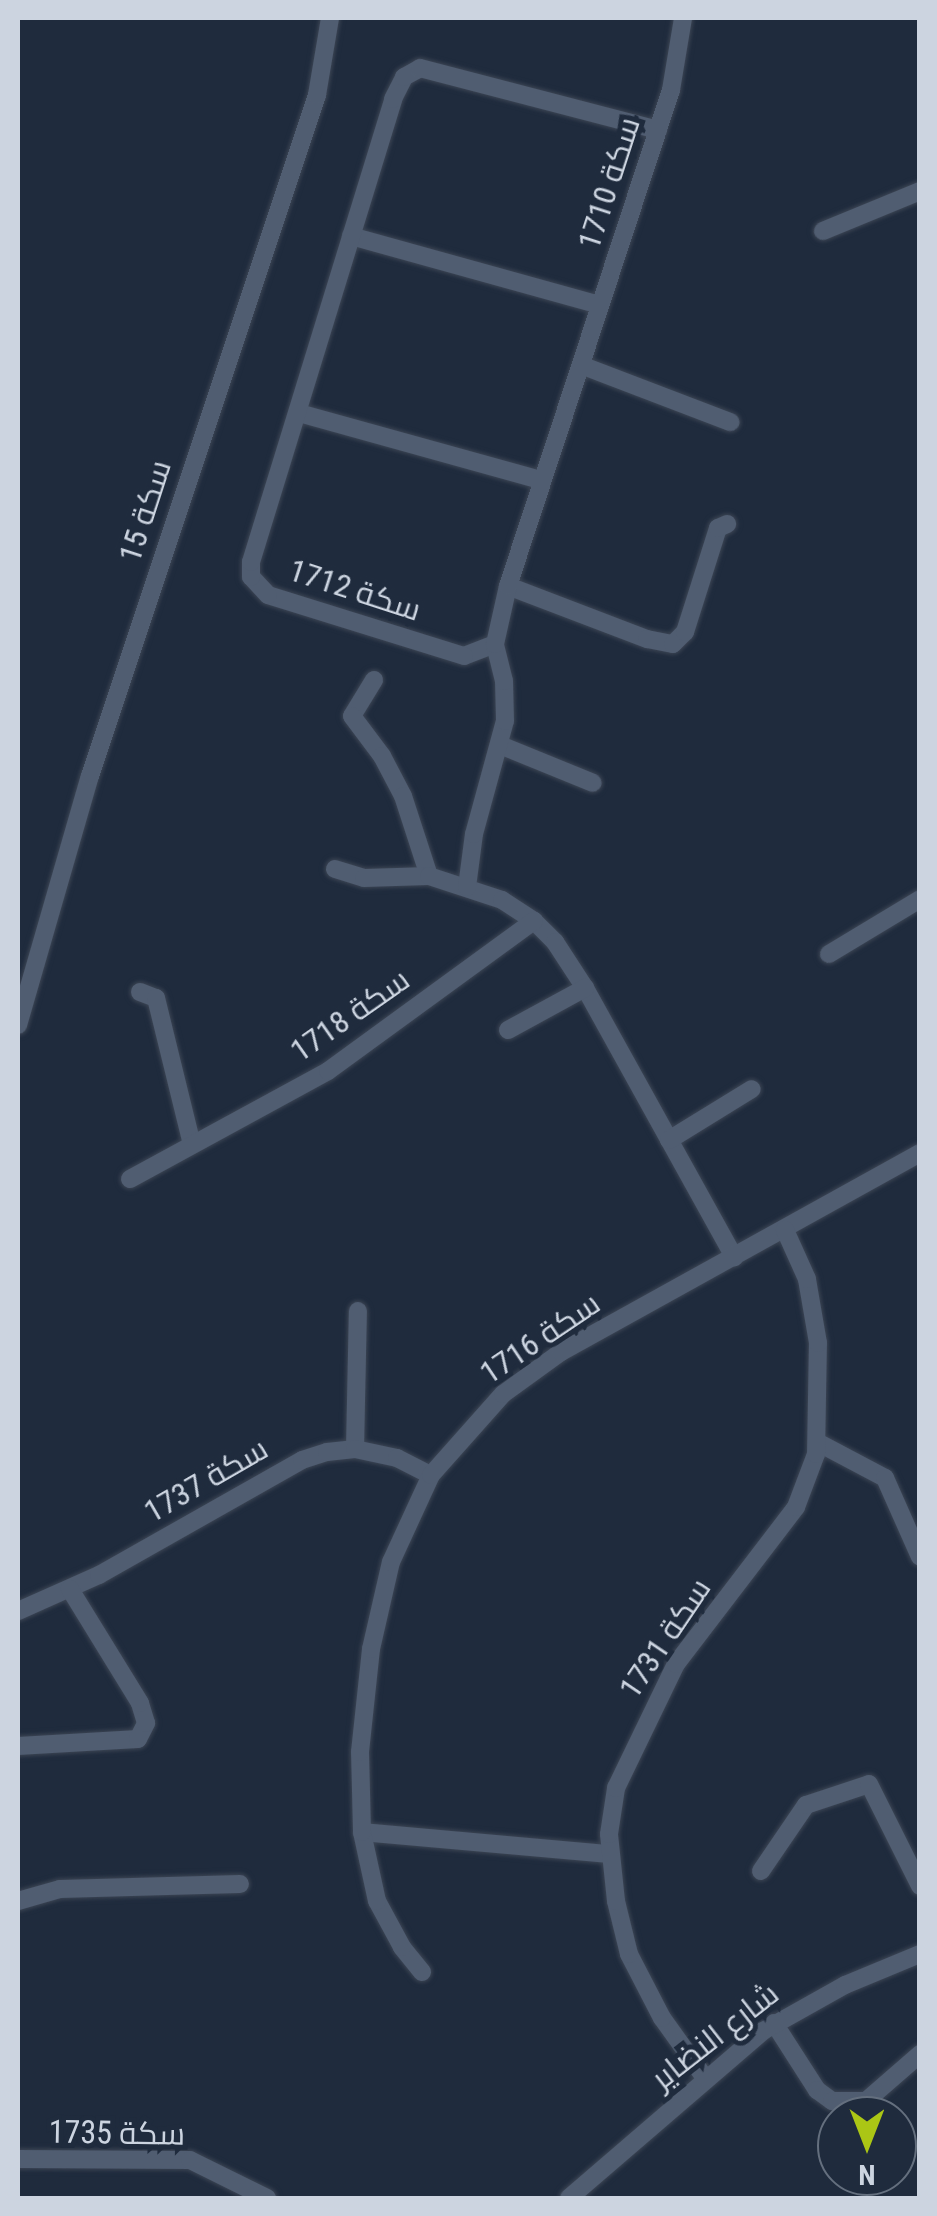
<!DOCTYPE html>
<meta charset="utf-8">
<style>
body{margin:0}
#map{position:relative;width:937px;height:2216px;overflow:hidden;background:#1f2b3d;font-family:"Roboto Condensed",Cairo,sans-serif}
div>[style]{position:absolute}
.roads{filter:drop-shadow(0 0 2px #3c4554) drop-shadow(0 0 2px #3c4554)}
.minor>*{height:18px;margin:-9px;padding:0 9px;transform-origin:9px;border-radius:9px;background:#505d71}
span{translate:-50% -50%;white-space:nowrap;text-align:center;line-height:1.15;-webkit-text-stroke:10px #1f2b3d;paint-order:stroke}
.street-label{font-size:32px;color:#ccd4e0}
.frame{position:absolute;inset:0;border:20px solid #ccd4e0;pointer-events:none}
.north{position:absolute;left:817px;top:2096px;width:100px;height:100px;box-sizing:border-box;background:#1f2b3d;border:2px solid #646f7e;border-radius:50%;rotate:180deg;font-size:28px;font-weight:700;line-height:40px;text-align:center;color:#ccd4e0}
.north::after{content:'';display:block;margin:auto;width:35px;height:45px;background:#abc615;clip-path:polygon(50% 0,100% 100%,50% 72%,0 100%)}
</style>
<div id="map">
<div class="roads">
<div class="minor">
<i style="left:823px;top:231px;width:105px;rotate:-22.4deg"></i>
<i style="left:351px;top:236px;width:258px;rotate:15.5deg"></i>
<i style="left:581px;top:365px;width:160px;rotate:20.9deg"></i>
<i style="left:299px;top:413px;width:250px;rotate:15.5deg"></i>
<i style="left:508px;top:586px;width:149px;rotate:20.9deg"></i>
<i style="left:647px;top:639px;width:26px;rotate:11deg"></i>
<i style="left:673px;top:644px;width:17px;rotate:-45deg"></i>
<i style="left:685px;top:632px;width:109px;rotate:-72.4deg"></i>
<i style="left:718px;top:528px;width:10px;rotate:-24deg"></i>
<i style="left:495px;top:644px;width:33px;rotate:159deg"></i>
<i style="left:464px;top:656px;width:205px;rotate:-162.7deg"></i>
<i style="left:268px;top:595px;width:25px;rotate:-133deg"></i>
<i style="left:251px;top:577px;width:15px;rotate:-90deg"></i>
<i style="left:251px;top:562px;width:484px;rotate:-72.9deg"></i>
<i style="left:393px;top:99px;width:25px;rotate:-63deg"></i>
<i style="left:404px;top:77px;width:18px;rotate:-29deg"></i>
<i style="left:420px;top:68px;width:246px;rotate:14.6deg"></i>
<i style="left:374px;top:680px;width:42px;rotate:121.4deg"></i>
<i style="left:352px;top:716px;width:50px;rotate:53.1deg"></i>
<i style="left:382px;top:756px;width:45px;rotate:62.3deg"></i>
<i style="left:403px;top:796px;width:84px;rotate:72deg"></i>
<i style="left:500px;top:745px;width:100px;rotate:22.2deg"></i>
<i style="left:335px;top:869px;width:30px;rotate:17deg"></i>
<i style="left:364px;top:878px;width:65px;rotate:-1.8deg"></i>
<i style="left:429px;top:876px;width:77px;rotate:18.2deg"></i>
<i style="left:502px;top:900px;width:38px;rotate:33deg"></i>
<i style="left:534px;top:921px;width:30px;rotate:45deg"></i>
<i style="left:555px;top:942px;width:55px;rotate:56.9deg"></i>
<i style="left:585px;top:988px;width:308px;rotate:61deg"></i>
<i style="left:467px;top:887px;width:53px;rotate:-82.5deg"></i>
<i style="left:474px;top:834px;width:117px;rotate:-74.7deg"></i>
<i style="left:505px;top:721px;width:40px;rotate:-91.4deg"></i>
<i style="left:504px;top:681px;width:38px;rotate:-104deg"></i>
<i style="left:495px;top:644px;width:59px;rotate:-77.4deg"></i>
<i style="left:508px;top:586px;width:522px;rotate:-71.81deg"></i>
<i style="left:671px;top:90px;width:73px;rotate:-80.5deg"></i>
<i style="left:829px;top:954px;width:106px;rotate:-31.1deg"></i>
<i style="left:140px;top:992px;width:17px;rotate:21deg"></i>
<i style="left:156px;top:998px;width:151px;rotate:76.2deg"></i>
<i style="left:18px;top:1025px;width:259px;rotate:-73.9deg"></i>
<i style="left:90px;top:776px;width:718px;rotate:-71.57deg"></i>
<i style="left:317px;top:95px;width:78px;rotate:-80.4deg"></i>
<i style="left:508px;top:1030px;width:88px;rotate:-28.6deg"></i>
<i style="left:669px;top:1140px;width:97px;rotate:-31.6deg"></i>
<i style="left:130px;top:1179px;width:226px;rotate:-28.6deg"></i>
<i style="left:328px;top:1071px;width:255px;rotate:-36.1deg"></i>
<i style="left:817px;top:1442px;width:77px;rotate:27.9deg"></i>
<i style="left:885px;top:1478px;width:86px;rotate:66.1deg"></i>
<i style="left:355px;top:1449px;width:138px;rotate:-88.8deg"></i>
<i style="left:18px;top:1611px;width:89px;rotate:-24deg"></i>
<i style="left:99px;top:1575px;width:233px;rotate:-29.5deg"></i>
<i style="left:302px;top:1460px;width:26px;rotate:-18deg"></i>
<i style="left:327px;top:1452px;width:28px;rotate:-6deg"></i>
<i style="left:355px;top:1449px;width:43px;rotate:12.1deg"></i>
<i style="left:397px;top:1458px;width:38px;rotate:27deg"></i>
<i style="left:18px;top:1746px;width:120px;rotate:-3.3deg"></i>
<i style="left:138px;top:1739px;width:18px;rotate:-63deg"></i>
<i style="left:146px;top:1723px;width:21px;rotate:-107deg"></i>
<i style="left:140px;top:1703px;width:134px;rotate:-121.6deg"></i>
<i style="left:362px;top:1832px;width:248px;rotate:5.1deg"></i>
<i style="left:761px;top:1871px;width:80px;rotate:-55.7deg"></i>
<i style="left:806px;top:1805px;width:66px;rotate:-18.4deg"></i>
<i style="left:869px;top:1784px;width:114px;rotate:63.4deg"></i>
<i style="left:18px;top:1901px;width:44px;rotate:-15.9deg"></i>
<i style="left:60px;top:1889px;width:180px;rotate:-1.6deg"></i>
<i style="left:422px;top:1972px;width:32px;rotate:-129deg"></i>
<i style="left:402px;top:1947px;width:52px;rotate:-118.5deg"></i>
<i style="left:377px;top:1901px;width:71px;rotate:-102.3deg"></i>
<i style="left:362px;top:1832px;width:80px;rotate:-91.4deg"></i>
<i style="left:360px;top:1752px;width:104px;rotate:-83.9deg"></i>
<i style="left:371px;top:1649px;width:89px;rotate:-77.1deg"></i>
<i style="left:391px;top:1562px;width:96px;rotate:-65.3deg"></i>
<i style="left:431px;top:1475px;width:108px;rotate:-48.4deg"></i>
<i style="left:503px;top:1394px;width:72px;rotate:-35.9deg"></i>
<i style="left:561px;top:1352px;width:410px;rotate:-29deg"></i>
<i style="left:774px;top:2023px;width:80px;rotate:57.3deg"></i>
<i style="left:817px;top:2090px;width:19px;rotate:36deg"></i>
<i style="left:832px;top:2101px;width:34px"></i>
<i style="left:866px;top:2101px;width:72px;rotate:-41deg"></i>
<i style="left:705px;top:2078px;width:74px;rotate:-125.6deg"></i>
<i style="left:662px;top:2018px;width:72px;rotate:-117.3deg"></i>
<i style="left:629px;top:1954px;width:55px;rotate:-103.8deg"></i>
<i style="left:616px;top:1901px;width:67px;rotate:-96deg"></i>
<i style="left:609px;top:1834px;width:47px;rotate:-81.3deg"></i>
<i style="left:616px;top:1788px;width:138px;rotate:-64.2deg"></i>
<i style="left:676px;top:1664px;width:198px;rotate:-52.6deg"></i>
<i style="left:796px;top:1507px;width:57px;rotate:-69.3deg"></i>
<i style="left:816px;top:1454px;width:111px;rotate:-89deg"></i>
<i style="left:818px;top:1343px;width:65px;rotate:-99.8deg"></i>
<i style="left:807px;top:1279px;width:54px;rotate:-114.2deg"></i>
<i style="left:18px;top:2159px;width:172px;rotate:0.3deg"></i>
<i style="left:190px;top:2160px;width:86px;rotate:26.3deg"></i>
<i style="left:569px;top:2198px;width:256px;rotate:-40.7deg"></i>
<i style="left:763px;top:2031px;width:94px;rotate:-29.3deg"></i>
<i style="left:845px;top:1985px;width:81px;rotate:-22.5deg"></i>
</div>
</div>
<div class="street-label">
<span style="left:609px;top:183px;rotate:-72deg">سكة 1710</span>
<span style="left:145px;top:511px;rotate:-72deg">سكة 15</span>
<span style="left:355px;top:590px;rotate:18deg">سكة 1712</span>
<span style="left:350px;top:1015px;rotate:-35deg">سكة 1718</span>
<span style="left:540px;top:1338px;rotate:-34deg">سكة 1716</span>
<span style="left:206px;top:1480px;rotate:-30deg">سكة 1737</span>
<span style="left:665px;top:1638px;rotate:-56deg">سكة 1731</span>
<span style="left:715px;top:2036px;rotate:-38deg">شارع النضاير</span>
<span style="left:117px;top:2133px;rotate:1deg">سكة 1735</span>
</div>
<div class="frame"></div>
<div class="north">N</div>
</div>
